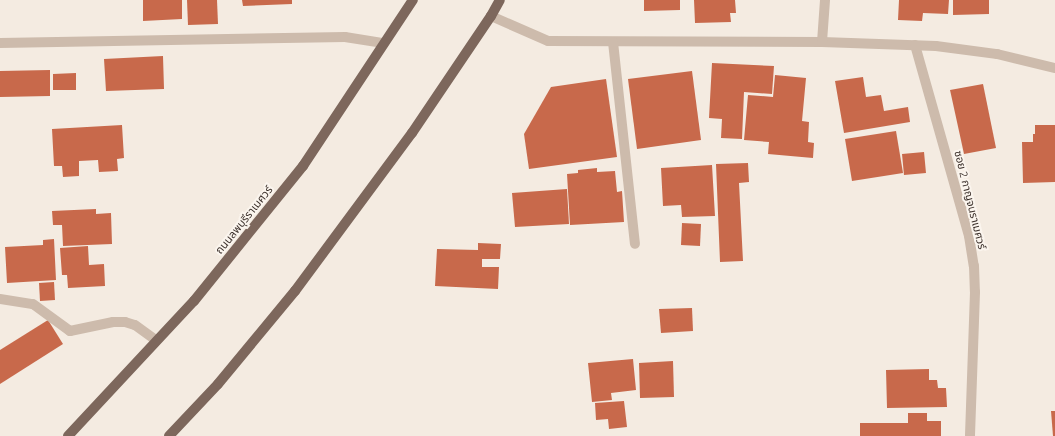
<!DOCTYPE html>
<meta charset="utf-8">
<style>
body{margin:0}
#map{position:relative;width:1055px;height:436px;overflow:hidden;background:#f4ebe1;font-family:Ubuntu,"Noto Sans Thai",sans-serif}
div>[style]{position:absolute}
.building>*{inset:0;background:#c8694b}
.minor>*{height:10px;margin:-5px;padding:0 5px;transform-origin:5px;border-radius:5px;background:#cdbbac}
.major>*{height:10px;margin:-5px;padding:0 5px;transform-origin:5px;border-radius:5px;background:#7d675c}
span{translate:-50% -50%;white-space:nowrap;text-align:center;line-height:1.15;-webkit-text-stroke:4px #fbf5ee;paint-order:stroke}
.street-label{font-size:11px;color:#3b302b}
</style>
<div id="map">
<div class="building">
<i style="clip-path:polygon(143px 0,182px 0,182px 19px,143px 21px)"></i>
<i style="clip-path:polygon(187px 0,217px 0,218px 24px,188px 25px)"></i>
<i style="clip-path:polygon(242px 0,292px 0,292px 4px,243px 6px)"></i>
<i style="clip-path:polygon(644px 0,680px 0,680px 10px,644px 11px)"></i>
<i style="clip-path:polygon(694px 0,735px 0,736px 13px,730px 13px,731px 22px,695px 23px)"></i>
<i style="clip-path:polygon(899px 0,949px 0,948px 14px,923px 13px,922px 21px,898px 20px)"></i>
<i style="clip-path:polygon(953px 0,989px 0,989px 14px,953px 15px)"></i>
<i style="clip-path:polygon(163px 56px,164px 89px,106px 91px,104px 59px)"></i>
<i style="clip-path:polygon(712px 63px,774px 66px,772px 94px,744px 92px,742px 139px,721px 138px,722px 119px,709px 118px)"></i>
<i style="clip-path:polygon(50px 70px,50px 96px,0 97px,0 71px)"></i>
<i style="clip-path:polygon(692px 71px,701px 140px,637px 149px,628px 79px)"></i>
<i style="clip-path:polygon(76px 73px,76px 90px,53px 90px,53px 74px)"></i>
<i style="clip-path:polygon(775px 75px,806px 78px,802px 121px,809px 122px,808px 142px,814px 143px,813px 158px,768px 154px,769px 142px,744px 140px,748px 95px,773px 97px)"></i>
<i style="clip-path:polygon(863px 77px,866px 97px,881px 95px,884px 111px,908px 107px,910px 122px,844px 133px,835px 81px)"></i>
<i style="clip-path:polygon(606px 79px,617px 157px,529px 169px,524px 134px,551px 87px)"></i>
<i style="clip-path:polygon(983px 84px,996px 148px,964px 154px,950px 90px)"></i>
<i style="clip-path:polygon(122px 125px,124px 158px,117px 159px,118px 171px,99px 172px,98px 160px,79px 161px,79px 176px,63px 177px,62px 166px,54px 166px,52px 129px)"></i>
<i style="clip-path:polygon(1035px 125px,1055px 125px,1055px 182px,1023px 183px,1022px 142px,1033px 142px,1033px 134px,1035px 134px)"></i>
<i style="clip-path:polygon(896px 131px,903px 173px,852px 181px,845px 139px)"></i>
<i style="clip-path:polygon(924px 152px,926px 173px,904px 175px,902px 154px)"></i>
<i style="clip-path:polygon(748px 163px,749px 182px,739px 183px,743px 261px,720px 262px,716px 164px)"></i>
<i style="clip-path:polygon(712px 165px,715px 216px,682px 217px,681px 205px,663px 206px,661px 168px)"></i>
<i style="clip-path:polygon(597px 168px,597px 172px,615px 171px,617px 192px,622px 191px,624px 222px,570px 225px,567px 174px,578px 173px,578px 170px)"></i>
<i style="clip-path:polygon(567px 189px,569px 224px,515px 227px,512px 193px)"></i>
<i style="clip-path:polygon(96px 209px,96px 214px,111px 213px,112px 244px,63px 246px,62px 225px,53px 225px,52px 211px)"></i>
<i style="clip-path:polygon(682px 223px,701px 224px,700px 246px,681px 245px)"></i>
<i style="clip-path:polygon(54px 239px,56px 280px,7px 283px,5px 247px,43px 245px,43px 240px)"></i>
<i style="clip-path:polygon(478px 243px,501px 244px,500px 259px,482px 259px,482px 267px,499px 267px,498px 289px,435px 286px,437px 249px,478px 250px)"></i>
<i style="clip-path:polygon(88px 246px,89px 265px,104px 264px,105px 286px,68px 288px,67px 275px,62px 275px,60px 248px)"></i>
<i style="clip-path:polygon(54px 282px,55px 300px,40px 301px,39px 283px)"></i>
<i style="clip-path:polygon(692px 308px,693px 331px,661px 333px,659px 309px)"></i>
<i style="clip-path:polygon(48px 320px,63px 344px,0 384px,0 350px)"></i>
<i style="clip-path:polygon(633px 359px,636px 390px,611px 393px,612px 400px,592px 402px,588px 363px)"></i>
<i style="clip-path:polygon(673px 361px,674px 397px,640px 398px,639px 363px)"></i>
<i style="clip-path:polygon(929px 369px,929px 380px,937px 380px,938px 388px,946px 388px,947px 407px,887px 408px,886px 370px)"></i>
<i style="clip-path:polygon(624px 401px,627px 427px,609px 429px,608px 419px,596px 420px,595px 403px)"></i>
<i style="clip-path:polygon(1051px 411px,1055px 411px,1055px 436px,1053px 436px)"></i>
<i style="clip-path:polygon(908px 413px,927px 413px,927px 421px,941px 421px,941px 436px,860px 436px,860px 423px,908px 423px)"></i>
</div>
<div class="minor">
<i style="left:491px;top:16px;width:62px;rotate:23.7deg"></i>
<i style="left:548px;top:41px;width:274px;rotate:0.2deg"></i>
<i style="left:822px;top:42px;width:114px;rotate:2deg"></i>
<i style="left:936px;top:46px;width:62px;rotate:7.5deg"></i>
<i style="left:997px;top:54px;width:60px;rotate:13.6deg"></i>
<i style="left:613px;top:42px;width:203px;rotate:83.8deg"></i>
<i style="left:822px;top:42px;width:42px;rotate:-85.9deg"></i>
<i style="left:0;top:43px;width:345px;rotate:-1deg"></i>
<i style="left:345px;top:37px;width:39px;rotate:9deg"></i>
<i style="left:915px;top:45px;width:198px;rotate:74.2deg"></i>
<i style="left:969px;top:236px;width:30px;rotate:81deg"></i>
<i style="left:974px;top:266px;width:26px;rotate:88deg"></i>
<i style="left:975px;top:292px;width:144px;rotate:92deg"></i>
<i style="left:0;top:299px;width:33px;rotate:9deg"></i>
<i style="left:33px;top:304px;width:46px;rotate:36.1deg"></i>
<i style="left:70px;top:331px;width:44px;rotate:-11.8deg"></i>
<i style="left:113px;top:322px;width:12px"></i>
<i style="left:125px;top:322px;width:10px;rotate:17deg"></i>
<i style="left:135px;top:325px;width:26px;rotate:36deg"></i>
</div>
<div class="major">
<i style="left:68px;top:436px;width:185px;rotate:-47deg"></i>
<i style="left:194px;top:301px;width:174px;rotate:-51.1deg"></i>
<i style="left:303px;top:166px;width:199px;rotate:-56.5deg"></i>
<i style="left:169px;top:436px;width:71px;rotate:-46.7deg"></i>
<i style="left:218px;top:384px;width:121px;rotate:-50.4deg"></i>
<i style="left:295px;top:291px;width:197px;rotate:-53.5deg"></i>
<i style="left:412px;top:133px;width:141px;rotate:-56deg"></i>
<i style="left:491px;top:16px;width:18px;rotate:-61deg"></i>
</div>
<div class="street-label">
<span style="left:970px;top:200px;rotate:76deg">ซอย 2 กาญจนราเมศวร์</span>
<span style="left:244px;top:220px;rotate:-51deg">ถนนลพบุรีราเมศวร์</span>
</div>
</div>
